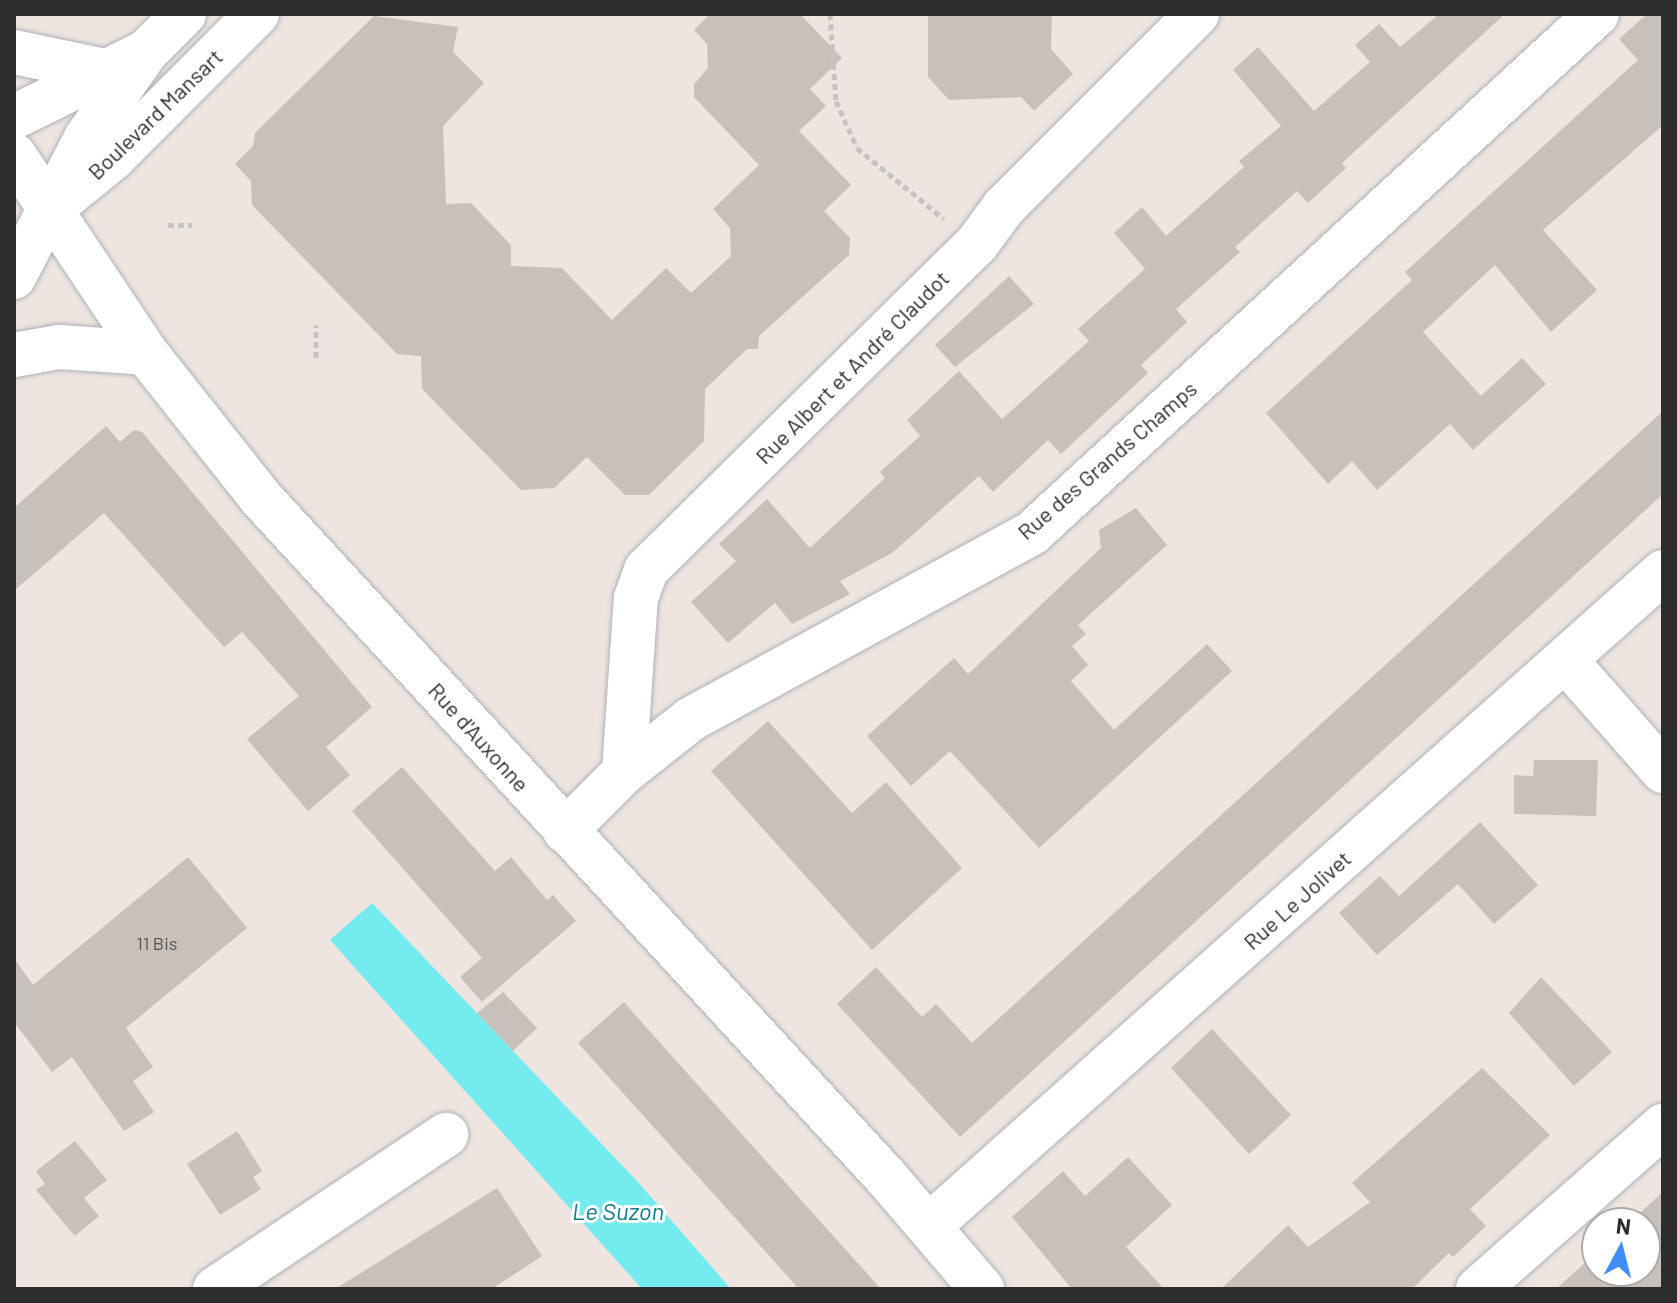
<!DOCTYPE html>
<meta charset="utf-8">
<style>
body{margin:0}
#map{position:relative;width:1677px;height:1303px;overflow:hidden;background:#eee5e0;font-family:Barlow,sans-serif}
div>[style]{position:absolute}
.water>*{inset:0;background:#74ebef}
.building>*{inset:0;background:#c7c0bb}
.path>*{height:5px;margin-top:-2.5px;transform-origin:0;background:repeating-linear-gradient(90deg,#c4c4c4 0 6px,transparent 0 10px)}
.roads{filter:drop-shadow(0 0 2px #adb2b9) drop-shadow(0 0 2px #adb2b9)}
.minor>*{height:44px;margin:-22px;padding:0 22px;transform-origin:22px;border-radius:22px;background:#fff}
.secondary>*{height:44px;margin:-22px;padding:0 22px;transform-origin:22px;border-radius:22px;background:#fff}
span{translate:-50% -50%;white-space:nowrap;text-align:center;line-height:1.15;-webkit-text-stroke:6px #fff;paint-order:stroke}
.number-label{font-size:18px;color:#545250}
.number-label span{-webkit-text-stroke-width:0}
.street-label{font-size:22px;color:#2d2d2d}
.water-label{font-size:24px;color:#0e7d8b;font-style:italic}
.frame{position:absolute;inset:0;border:16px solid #2d2d2d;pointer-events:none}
.north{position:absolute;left:1581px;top:1207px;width:80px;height:80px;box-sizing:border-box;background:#fff;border:2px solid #ababab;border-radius:50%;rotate:7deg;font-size:22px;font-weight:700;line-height:32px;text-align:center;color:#2d2d2d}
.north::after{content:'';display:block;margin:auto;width:28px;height:36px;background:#418efa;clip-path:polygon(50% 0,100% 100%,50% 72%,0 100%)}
</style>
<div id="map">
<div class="water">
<i style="clip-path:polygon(372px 903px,637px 1181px,731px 1289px,642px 1289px,330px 940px)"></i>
</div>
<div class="building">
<i style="clip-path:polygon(710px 14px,800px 14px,842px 58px,810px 89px,826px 106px,799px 131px,851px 185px,824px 211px,850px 238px,849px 255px,759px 336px,758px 349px,747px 349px,705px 389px,704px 441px,649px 495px,625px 495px,587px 457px,554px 488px,521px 490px,422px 389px,421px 356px,397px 354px,252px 205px,251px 181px,235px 164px,253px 146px,255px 133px,374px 16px,458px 27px,453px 52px,484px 83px,443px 126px,446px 204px,471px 203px,511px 245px,511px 266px,562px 268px,612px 320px,666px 268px,691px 293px,731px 256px,730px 228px,713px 209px,759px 165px,694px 97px,694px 84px,708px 68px,707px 44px,694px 30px)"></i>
<i style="clip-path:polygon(928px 14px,1052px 14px,1051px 49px,1073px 74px,1034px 111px,1021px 97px,949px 100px,928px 77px)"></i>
<i style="clip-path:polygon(1439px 14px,1505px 14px,1342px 163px,1346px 168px,1308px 203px,1297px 191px,1235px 247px,1240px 252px,1176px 309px,1187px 322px,1141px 365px,1148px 373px,1061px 454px,1048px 440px,993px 492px,979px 476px,892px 553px,840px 581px,850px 594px,792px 624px,775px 603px,728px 643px,691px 602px,736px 561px,719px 544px,767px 499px,810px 548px,885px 478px,880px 472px,920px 436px,907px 420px,959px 371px,1002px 419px,1089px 341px,1078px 329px,1145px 269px,1114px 233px,1142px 207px,1166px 236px,1244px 167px,1239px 161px,1281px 126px,1233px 70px,1258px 47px,1314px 111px,1370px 62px,1355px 45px,1379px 24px,1400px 47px)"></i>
<i style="clip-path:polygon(1647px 14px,1663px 14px,1663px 125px,1543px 230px,1597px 290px,1551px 332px,1495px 265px,1423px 332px,1481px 396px,1522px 358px,1546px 384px,1473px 450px,1450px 424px,1377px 490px,1352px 461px,1328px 484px,1266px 413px,1412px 280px,1405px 272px,1638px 60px,1619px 39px)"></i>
<i style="clip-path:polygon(1009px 276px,1034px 304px,955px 367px,935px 345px)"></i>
<i style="clip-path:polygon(1663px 411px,1663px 494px,960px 1137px,837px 1004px,876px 967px,922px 1017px,936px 1004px,972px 1043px)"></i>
<i style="clip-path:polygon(106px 426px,120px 442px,134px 430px,142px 432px,372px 707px,326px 747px,350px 775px,308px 811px,247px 739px,299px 696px,242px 632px,224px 647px,104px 513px,14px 591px,14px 508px)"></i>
<i style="clip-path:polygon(1136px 508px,1167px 545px,1078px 625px,1086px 634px,1072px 646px,1088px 665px,1071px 681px,1114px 730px,1207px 644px,1232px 671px,1039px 848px,950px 751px,911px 786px,867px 736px,954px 658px,968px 674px,1101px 548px,1099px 530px)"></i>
<i style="clip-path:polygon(768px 721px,852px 813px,886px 782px,962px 868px,872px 950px,711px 771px)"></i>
<i style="clip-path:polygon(1534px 760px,1598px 760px,1596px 816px,1514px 814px,1514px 775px,1533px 776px)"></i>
<i style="clip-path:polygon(402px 767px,495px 871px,511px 857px,547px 900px,553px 895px,576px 921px,482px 1002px,460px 977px,482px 958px,352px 811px)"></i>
<i style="clip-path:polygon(1480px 822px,1538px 885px,1494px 924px,1458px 884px,1377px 955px,1339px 913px,1380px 876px,1399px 896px)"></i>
<i style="clip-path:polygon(188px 857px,247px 928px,126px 1028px,153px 1067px,133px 1081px,154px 1112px,124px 1131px,72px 1057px,52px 1072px,14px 1022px,14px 958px,33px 985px)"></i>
<i style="clip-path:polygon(1541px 977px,1612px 1052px,1574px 1086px,1509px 1013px)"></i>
<i style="clip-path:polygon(503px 992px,537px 1028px,513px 1051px,477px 1013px)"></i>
<i style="clip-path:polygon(624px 1002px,662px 1045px,881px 1289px,799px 1289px,578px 1043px)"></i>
<i style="clip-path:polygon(1212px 1029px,1291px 1115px,1249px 1154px,1171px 1068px)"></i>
<i style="clip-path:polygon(1482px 1068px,1550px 1135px,1470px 1209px,1486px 1226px,1453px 1257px,1449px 1253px,1412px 1289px,1221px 1289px,1288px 1225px,1308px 1247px,1370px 1202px,1352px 1183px)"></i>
<i style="clip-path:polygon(237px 1131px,262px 1171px,253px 1177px,261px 1189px,220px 1215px,187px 1164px)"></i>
<i style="clip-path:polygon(75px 1141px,107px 1180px,84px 1198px,99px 1216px,75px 1236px,36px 1190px,45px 1184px,36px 1171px)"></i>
<i style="clip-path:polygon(1128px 1157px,1172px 1205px,1126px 1247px,1164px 1289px,1072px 1289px,1012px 1217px,1063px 1171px,1085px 1196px)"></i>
<i style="clip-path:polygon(497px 1188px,542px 1256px,492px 1289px,335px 1289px)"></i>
<i style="clip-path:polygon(1663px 1192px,1663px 1289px,1556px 1289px,1597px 1252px,1597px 1271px,1645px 1271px,1645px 1223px,1629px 1223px)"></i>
</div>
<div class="path">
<i style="left:830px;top:14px;width:87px;rotate:86.1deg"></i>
<i style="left:836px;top:101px;width:51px;rotate:65.9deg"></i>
<i style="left:857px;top:148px;width:112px;rotate:39.2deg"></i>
<i style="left:168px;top:225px;width:24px"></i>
<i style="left:316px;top:358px;width:33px;rotate:-90deg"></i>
</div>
<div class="roads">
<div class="minor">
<i style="left:1566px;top:661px;width:147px;rotate:48.6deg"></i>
<i style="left:624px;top:772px;width:174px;rotate:-86.1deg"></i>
<i style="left:636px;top:598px;width:30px;rotate:-70deg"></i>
<i style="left:646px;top:570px;width:463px;rotate:-44.6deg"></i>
<i style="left:976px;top:245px;width:47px;rotate:-53.6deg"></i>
<i style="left:1004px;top:207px;width:273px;rotate:-45deg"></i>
<i style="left:565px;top:831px;width:83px;rotate:-45deg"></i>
<i style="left:624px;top:772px;width:85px;rotate:-38.3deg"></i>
<i style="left:691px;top:719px;width:388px;rotate:-28.6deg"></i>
<i style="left:1032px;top:533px;width:767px;rotate:-42.57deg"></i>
<i style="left:929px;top:1226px;width:983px;rotate:-41.7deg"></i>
<i style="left:215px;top:1289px;width:278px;rotate:-33.7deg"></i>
<i style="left:1478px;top:1289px;width:247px;rotate:-41.4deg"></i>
</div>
<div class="secondary">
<i style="left:14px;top:52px;width:88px;rotate:11.8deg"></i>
<i style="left:14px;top:117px;width:147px;rotate:-26.2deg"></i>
<i style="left:14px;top:155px;width:238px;rotate:56.3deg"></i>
<i style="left:146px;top:353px;width:184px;rotate:51.6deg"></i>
<i style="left:260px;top:497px;width:924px;rotate:47.37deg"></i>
<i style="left:886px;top:1177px;width:148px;rotate:49.4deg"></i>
<i style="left:64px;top:198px;width:62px;rotate:-39.1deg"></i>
<i style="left:112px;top:159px;width:205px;rotate:-45deg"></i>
<i style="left:14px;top:277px;width:157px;rotate:-62.6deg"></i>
<i style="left:86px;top:138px;width:105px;rotate:-55.1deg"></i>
<i style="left:146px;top:52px;width:54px;rotate:-45deg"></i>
<i style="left:14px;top:355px;width:46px;rotate:-10.1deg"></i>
<i style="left:59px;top:347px;width:87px;rotate:3.9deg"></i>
</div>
</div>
<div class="number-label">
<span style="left:157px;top:943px">11 Bis</span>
</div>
<div class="street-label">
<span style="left:155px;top:114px;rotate:-44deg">Boulevard Mansart</span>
<span style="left:852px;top:367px;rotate:-45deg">Rue Albert et André Claudot</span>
<span style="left:1107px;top:460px;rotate:-41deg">Rue des Grands Champs</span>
<span style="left:479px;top:737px;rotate:48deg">Rue d'Auxonne</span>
<span style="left:1297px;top:900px;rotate:-42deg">Rue Le Jolivet</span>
</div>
<div class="water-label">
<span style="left:618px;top:1211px">Le Suzon</span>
</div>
<div class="frame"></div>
<div class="north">N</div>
</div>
